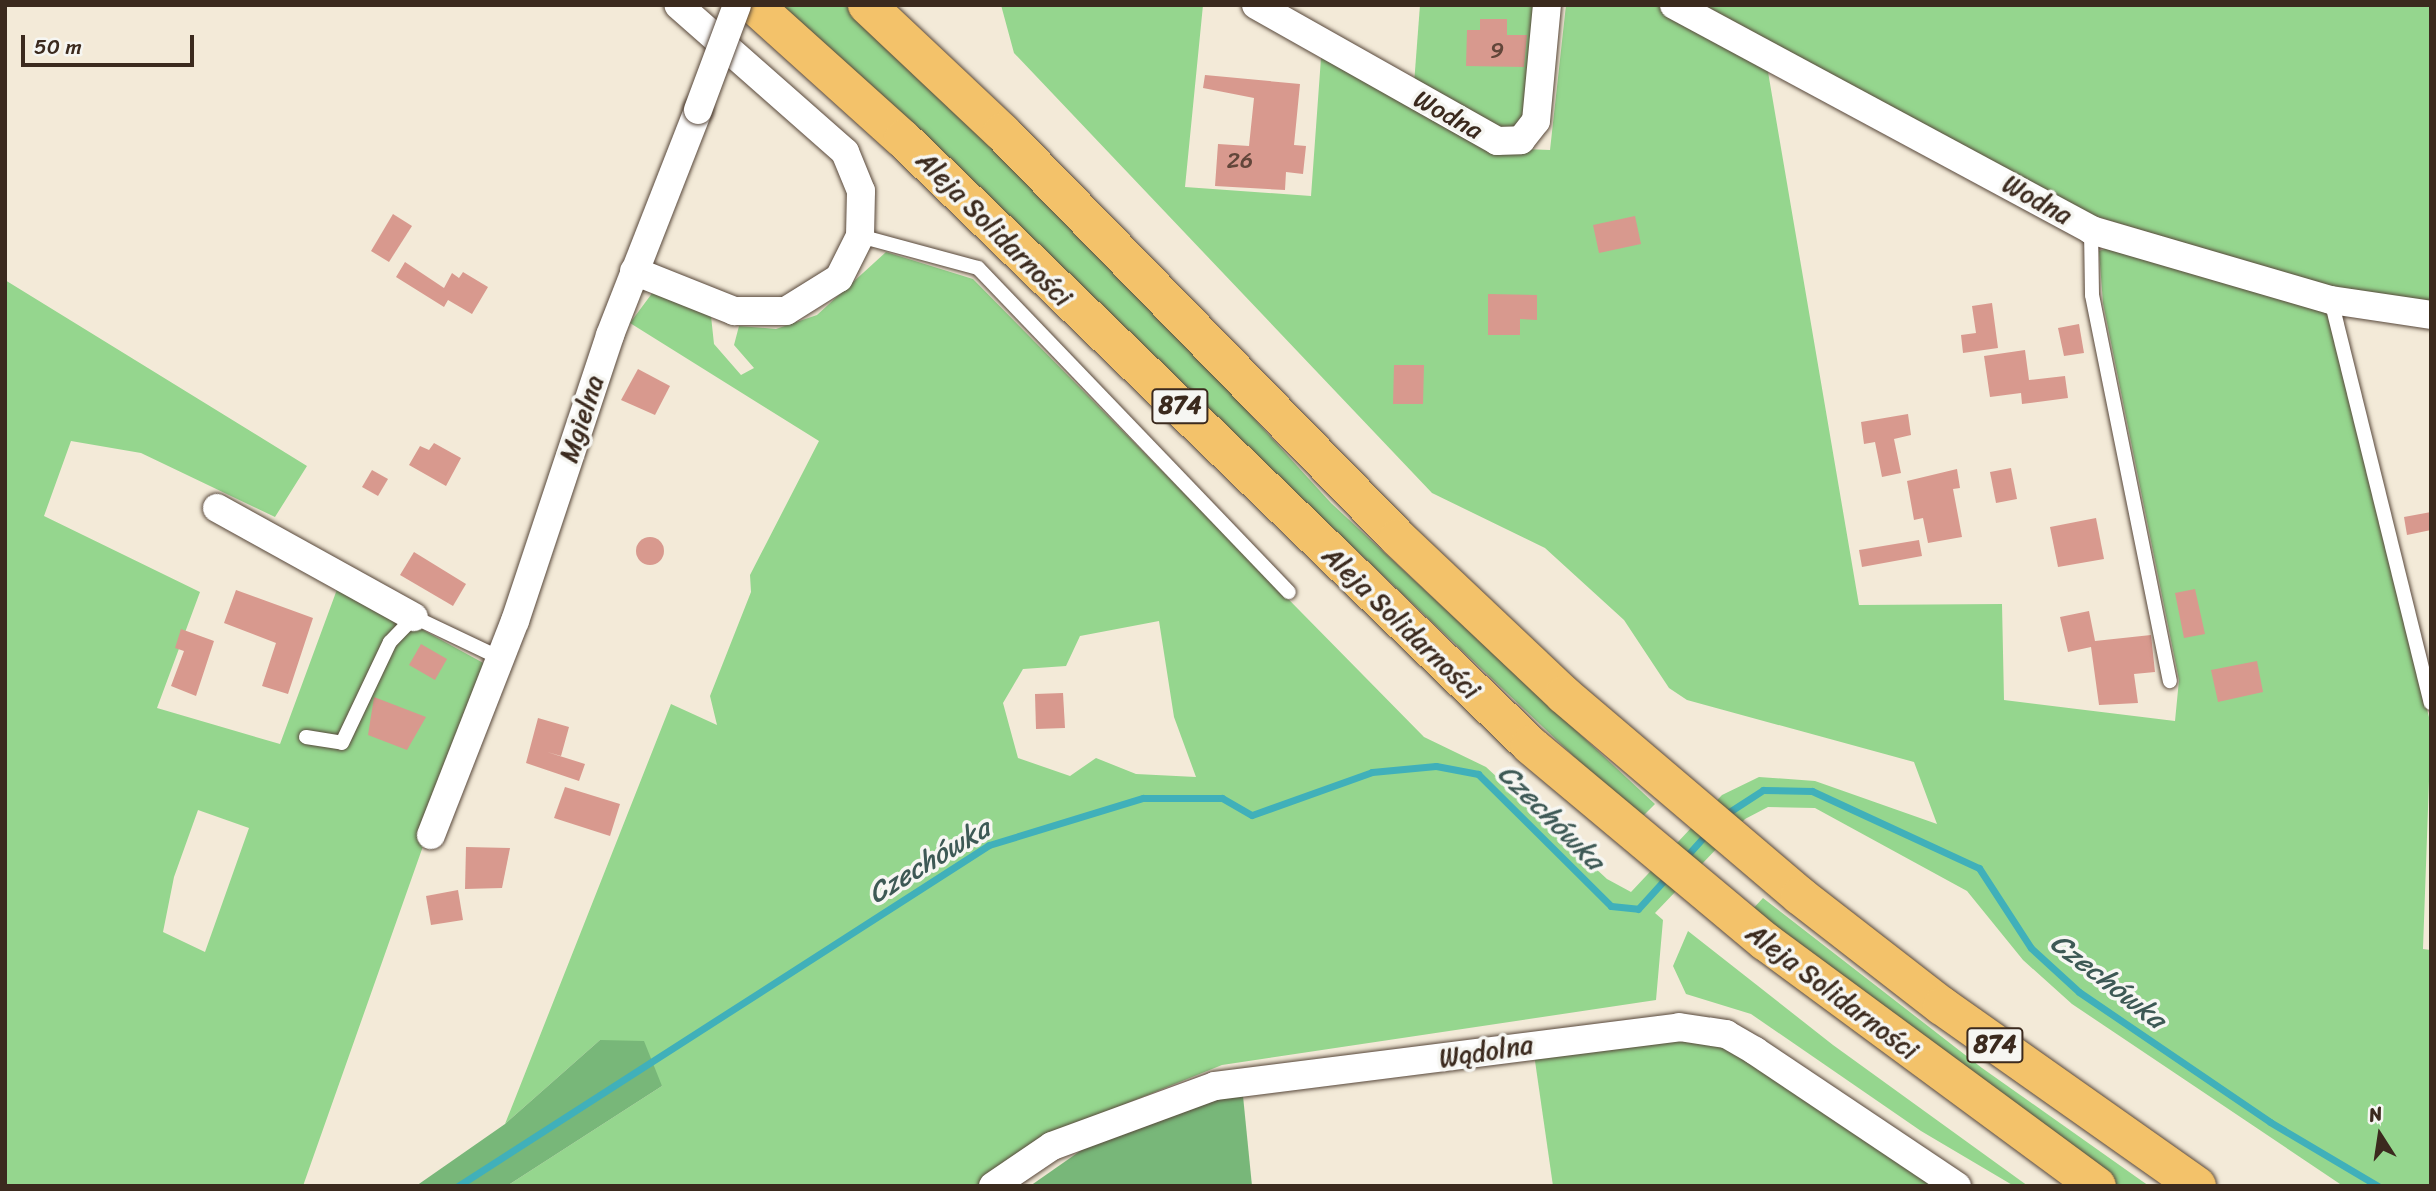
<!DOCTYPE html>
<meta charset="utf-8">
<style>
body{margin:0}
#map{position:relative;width:2436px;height:1191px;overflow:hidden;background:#f3ead8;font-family:Sriracha,sans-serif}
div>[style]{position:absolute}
.green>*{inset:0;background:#95d68e}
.forest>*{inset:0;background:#78b779}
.stream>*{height:7px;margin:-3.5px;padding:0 3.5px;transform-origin:3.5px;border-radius:3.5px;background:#40b0ba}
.building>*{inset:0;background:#d8998e}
.round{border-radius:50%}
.roads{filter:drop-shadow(0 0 2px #57473a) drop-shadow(0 0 2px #57473a)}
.lane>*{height:14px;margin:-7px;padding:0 7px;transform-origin:7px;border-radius:7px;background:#fff}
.street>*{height:28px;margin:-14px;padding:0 14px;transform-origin:14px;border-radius:14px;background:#fff}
.primary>*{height:38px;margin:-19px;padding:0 19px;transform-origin:19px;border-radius:19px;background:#f3c26a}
.bridges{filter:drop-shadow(0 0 2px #57473a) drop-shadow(0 0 2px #57473a)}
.street-bridge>*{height:28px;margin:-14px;padding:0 14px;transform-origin:14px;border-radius:14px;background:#fff}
span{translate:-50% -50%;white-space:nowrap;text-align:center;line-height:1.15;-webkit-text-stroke:7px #f6f6f2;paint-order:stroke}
.number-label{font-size:23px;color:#62463a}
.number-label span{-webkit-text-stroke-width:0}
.shield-label span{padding:2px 5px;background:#f6f6f2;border:2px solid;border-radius:5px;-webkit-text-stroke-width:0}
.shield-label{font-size:24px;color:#3b2a1e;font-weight:700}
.street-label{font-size:26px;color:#3b2a1e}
.water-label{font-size:28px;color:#3d5955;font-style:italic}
.frame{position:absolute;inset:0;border:7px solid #3b2a1e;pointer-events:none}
.north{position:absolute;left:2345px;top:1100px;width:70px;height:70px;-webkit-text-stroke:5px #f6f6f2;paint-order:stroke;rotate:348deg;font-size:19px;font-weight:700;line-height:28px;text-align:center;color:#3b2a1e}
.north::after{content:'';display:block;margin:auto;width:24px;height:32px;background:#3b2a1e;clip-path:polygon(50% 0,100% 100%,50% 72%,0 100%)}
.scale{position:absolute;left:21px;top:35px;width:173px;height:32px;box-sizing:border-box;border:4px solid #3b2a1e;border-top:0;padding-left:9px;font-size:21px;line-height:24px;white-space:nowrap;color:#3b2a1e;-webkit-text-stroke:5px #f6f6f2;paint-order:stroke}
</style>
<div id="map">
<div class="green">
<i style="clip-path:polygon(781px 5px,845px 5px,889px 44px,1154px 309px,1331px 503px,1655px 804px,1640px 819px)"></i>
<i style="clip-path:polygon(evenodd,1001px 5px,1203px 5px,1185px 187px,1311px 196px,1321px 58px,1497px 148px,1550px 150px,1566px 5px,1658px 5px,1767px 66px,1859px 605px,2002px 604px,2004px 700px,2175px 721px,2179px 680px,2103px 303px,2099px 251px,2110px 247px,2327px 313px,2431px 725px,2423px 949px,2431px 950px,2431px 1186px,2343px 1186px,2072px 1004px,2023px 960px,1967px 891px,1815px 808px,1768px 807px,1745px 819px,1655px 913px,1663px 920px,1656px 1000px,1222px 1065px,1068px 1127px,993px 1186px,507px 1186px,662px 1086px,600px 1040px,505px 1124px,671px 704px,717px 725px,710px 696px,751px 592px,750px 575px,819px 441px,630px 323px,653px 292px,711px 316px,714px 344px,741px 375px,754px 368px,734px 345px,739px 326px,776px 329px,817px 315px,886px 252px,973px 279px,1424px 737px,1486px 767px,1607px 879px,1631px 892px,1722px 795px,1759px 777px,1815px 781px,1937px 824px,1914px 762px,1687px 700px,1669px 688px,1624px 620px,1545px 548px,1432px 493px,1014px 53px,1001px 5px,1159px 621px,1174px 717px,1196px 777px,1136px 774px,1096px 758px,1070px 776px,1018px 758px,1003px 703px,1023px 669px,1066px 666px,1080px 636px,1159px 621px)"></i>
<i style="clip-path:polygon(1420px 5px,1544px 5px,1538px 91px,1513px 133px,1414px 84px)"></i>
<i style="clip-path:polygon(1704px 5px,2431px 5px,2431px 303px,2332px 288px,2085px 213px)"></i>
<i style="clip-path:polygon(evenodd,5px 280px,307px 466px,275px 517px,141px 453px,71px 441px,44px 516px,200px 592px,157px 708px,280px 744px,339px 584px,487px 665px,303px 1186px,5px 1186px,5px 280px,198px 810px,249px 828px,205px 952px,163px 932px,174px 877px,198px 810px)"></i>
<i style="clip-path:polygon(1763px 898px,1982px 1068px,2149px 1186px,2117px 1186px,1955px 1073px,1749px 913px)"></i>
<i style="clip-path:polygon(1688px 931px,1833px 1045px,2028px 1186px,2014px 1186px,1921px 1131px,1751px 1014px,1686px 994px,1673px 966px)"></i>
<i style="clip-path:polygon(1688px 1036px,1732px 1048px,1941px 1186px,1553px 1186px,1534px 1054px)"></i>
</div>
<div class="forest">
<i style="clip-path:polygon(600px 1040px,644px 1041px,662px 1086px,507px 1186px,416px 1186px,505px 1124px)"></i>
<i style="clip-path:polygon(1243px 1096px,1252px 1186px,1030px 1186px,1093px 1142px,1216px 1099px)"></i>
</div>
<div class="stream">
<i style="left:1723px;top:816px;width:48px;rotate:-33deg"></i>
<i style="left:1763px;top:790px;width:49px;rotate:1.2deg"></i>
<i style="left:1812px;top:791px;width:184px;rotate:24.8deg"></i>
<i style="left:1979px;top:868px;width:95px;rotate:57deg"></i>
<i style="left:2031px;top:948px;width:65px;rotate:42.5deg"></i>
<i style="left:2079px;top:992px;width:231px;rotate:34.2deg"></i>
<i style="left:2270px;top:1122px;width:126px;rotate:30.7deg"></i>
<i style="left:1683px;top:860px;width:38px;rotate:-48deg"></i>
<i style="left:458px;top:1186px;width:631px;rotate:-32.71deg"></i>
<i style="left:989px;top:845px;width:161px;rotate:-17deg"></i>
<i style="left:1143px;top:798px;width:79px"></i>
<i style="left:1222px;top:798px;width:34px;rotate:30deg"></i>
<i style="left:1252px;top:815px;width:127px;rotate:-19.7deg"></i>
<i style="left:1372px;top:772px;width:64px;rotate:-5.4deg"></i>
<i style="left:1436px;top:766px;width:43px;rotate:10.8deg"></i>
<i style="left:1478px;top:774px;width:187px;rotate:44.8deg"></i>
<i style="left:1611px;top:906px;width:27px;rotate:6deg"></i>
<i style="left:1638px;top:909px;width:45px;rotate:-47.7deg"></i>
</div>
<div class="building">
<i style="clip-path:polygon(1480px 19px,1507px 19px,1507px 35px,1527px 35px,1524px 67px,1466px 66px,1467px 30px,1480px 30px)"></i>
<i style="clip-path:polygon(1205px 75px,1300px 84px,1294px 145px,1306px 146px,1303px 174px,1286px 172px,1285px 190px,1215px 186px,1218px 144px,1249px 146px,1254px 98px,1203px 88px)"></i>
<i style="clip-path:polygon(393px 214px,412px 226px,389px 262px,371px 251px)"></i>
<i style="clip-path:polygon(1635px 216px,1641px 244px,1599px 253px,1593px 225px)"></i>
<i style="clip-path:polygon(405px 262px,444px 288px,452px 273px,459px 278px,463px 272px,488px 287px,472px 314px,448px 300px,444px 307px,396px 277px)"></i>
<i style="clip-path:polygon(1488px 294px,1537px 295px,1537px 320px,1520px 319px,1520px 335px,1488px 335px)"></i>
<i style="clip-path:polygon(1992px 303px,1998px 348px,1963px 353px,1961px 335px,1976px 333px,1972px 306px)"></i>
<i style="clip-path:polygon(2079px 324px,2084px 353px,2064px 356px,2058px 328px)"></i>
<i style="clip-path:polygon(2025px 350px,2029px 380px,2065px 376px,2068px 398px,2022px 404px,2021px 393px,1990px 397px,1984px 356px)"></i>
<i style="clip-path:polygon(1394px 365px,1424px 365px,1423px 404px,1393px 404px)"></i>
<i style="clip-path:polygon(638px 369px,670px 386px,655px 415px,621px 400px)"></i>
<i style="clip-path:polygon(1908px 414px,1911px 435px,1894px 439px,1901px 473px,1882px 477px,1875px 442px,1864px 444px,1861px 422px)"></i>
<i style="clip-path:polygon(434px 443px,461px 458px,446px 486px,409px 465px,420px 446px,429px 450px)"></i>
<i style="clip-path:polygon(2011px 468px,2017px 499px,1996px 503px,1990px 472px)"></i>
<i style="clip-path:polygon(1957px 469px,1960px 488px,1953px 489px,1962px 537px,1928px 543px,1923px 518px,1914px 520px,1907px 481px)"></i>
<i style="clip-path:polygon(372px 470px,388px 479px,378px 496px,362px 487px)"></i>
<i style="clip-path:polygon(2431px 512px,2431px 530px,2407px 535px,2404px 517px)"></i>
<i style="clip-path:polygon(2096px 518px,2104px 559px,2058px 567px,2050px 527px)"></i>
<i class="round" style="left:636px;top:537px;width:28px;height:28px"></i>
<i style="clip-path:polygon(1919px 540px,1922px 556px,1862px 567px,1859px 550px)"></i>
<i style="clip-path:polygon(414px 552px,466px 584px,453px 606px,400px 575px)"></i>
<i style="clip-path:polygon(2195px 589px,2205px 634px,2184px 638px,2175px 593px)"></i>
<i style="clip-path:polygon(236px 590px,313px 618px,288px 694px,262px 686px,276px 643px,224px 623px)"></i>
<i style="clip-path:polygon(2089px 611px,2095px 641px,2151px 635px,2155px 672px,2134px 674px,2138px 703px,2099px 705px,2091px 647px,2068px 652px,2060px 617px)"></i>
<i style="clip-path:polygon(181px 629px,214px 641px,196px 696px,171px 686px,184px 651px,175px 648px)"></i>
<i style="clip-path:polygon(421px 644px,447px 659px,435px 680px,409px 665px)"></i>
<i style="clip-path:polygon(2257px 661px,2263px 692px,2218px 702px,2211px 670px)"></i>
<i style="clip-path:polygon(1063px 693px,1065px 728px,1036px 729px,1035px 694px)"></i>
<i style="clip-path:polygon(374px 697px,426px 717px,407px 750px,368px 735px)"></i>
<i style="clip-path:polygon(538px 718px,569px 727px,561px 756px,547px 752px,585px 764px,579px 781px,526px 763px)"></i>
<i style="clip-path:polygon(565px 787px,620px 804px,610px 836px,554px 818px)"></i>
<i style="clip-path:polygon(466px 847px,510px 848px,502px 888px,465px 889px)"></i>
<i style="clip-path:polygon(458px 890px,463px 920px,431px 925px,426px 896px)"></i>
</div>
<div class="roads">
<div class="lane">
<i style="left:2091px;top:230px;width:65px;rotate:89.1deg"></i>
<i style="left:2092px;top:295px;width:394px;rotate:78.6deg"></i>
<i style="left:860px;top:236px;width:122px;rotate:15.2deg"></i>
<i style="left:978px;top:268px;width:449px;rotate:46.2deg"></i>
<i style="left:2331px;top:300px;width:415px;rotate:76.1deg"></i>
<i style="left:306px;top:737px;width:36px;rotate:9deg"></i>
<i style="left:342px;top:743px;width:112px;rotate:-64.6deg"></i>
<i style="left:390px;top:642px;width:35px;rotate:-46deg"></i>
<i style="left:414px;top:617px;width:95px;rotate:25.5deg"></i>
</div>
<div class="street">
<i style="left:1256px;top:5px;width:277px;rotate:29.4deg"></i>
<i style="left:1497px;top:141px;width:24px;rotate:-2deg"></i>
<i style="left:1521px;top:140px;width:24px;rotate:-52deg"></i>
<i style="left:1536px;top:121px;width:117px;rotate:-84.6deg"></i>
<i style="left:1674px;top:5px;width:474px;rotate:28.3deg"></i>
<i style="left:2091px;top:230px;width:250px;rotate:16.3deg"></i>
<i style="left:2331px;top:300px;width:101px;rotate:8.5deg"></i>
<i style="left:634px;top:271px;width:108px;rotate:21.8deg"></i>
<i style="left:734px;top:311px;width:52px"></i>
<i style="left:786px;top:311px;width:62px;rotate:-31.9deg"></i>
<i style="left:839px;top:278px;width:47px;rotate:-63.4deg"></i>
<i style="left:860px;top:236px;width:45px;rotate:-88.7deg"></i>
<i style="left:861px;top:191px;width:42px;rotate:-112.3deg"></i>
<i style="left:845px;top:152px;width:222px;rotate:-138.6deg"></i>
<i style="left:217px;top:508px;width:225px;rotate:29deg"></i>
<i style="left:431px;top:835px;width:230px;rotate:-68.6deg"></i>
<i style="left:515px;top:621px;width:301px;rotate:-71.6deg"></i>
<i style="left:610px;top:335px;width:242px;rotate:-68.6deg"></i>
<i style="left:993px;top:1186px;width:71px;rotate:-34.1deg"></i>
<i style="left:1052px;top:1146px;width:174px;rotate:-20.2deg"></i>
<i style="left:1215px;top:1086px;width:468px;rotate:-7.2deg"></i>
<i style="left:1679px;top:1027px;width:48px;rotate:8.5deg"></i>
<i style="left:1726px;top:1034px;width:34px;rotate:30deg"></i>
<i style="left:1755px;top:1051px;width:243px;rotate:33.8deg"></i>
</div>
<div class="primary">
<i style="left:754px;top:5px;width:200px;rotate:42deg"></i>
<i style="left:903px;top:139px;width:872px;rotate:44.02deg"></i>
<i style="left:1530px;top:745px;width:307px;rotate:39.9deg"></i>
<i style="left:1766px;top:942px;width:411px;rotate:36.4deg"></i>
<i style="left:867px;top:5px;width:185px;rotate:43.3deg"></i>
<i style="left:1002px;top:132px;width:567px;rotate:45.71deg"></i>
<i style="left:1398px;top:538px;width:228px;rotate:43.4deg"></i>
<i style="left:1564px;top:695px;width:310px;rotate:40.4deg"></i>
<i style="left:1800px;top:896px;width:180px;rotate:37.8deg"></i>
<i style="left:1942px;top:1006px;width:312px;rotate:35.2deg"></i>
</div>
</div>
<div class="bridges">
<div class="street-bridge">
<i style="left:698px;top:110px;width:112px;rotate:-69.6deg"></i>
</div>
</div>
<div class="number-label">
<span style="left:1497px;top:51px">9</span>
<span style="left:1240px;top:161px">26</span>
</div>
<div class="shield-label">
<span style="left:1180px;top:406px">874</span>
<span style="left:1995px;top:1045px">874</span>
</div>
<div class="street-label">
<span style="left:1448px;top:115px;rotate:29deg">Wodna</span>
<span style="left:2037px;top:200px;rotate:29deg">Wodna</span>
<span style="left:994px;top:229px;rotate:45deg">Aleja Solidarności</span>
<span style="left:582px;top:419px;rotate:-72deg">Mgielna</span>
<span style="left:1401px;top:623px;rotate:44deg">Aleja Solidarności</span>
<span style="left:1832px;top:992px;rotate:37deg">Aleja Solidarności</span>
<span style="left:1486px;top:1052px;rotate:-9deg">Wądolna</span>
</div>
<div class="water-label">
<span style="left:1551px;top:817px;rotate:45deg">Czechówka</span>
<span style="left:929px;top:861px;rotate:-31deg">Czechówka</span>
<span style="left:2108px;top:981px;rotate:38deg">Czechówka</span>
</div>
<div class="frame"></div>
<div class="north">N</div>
<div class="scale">50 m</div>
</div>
